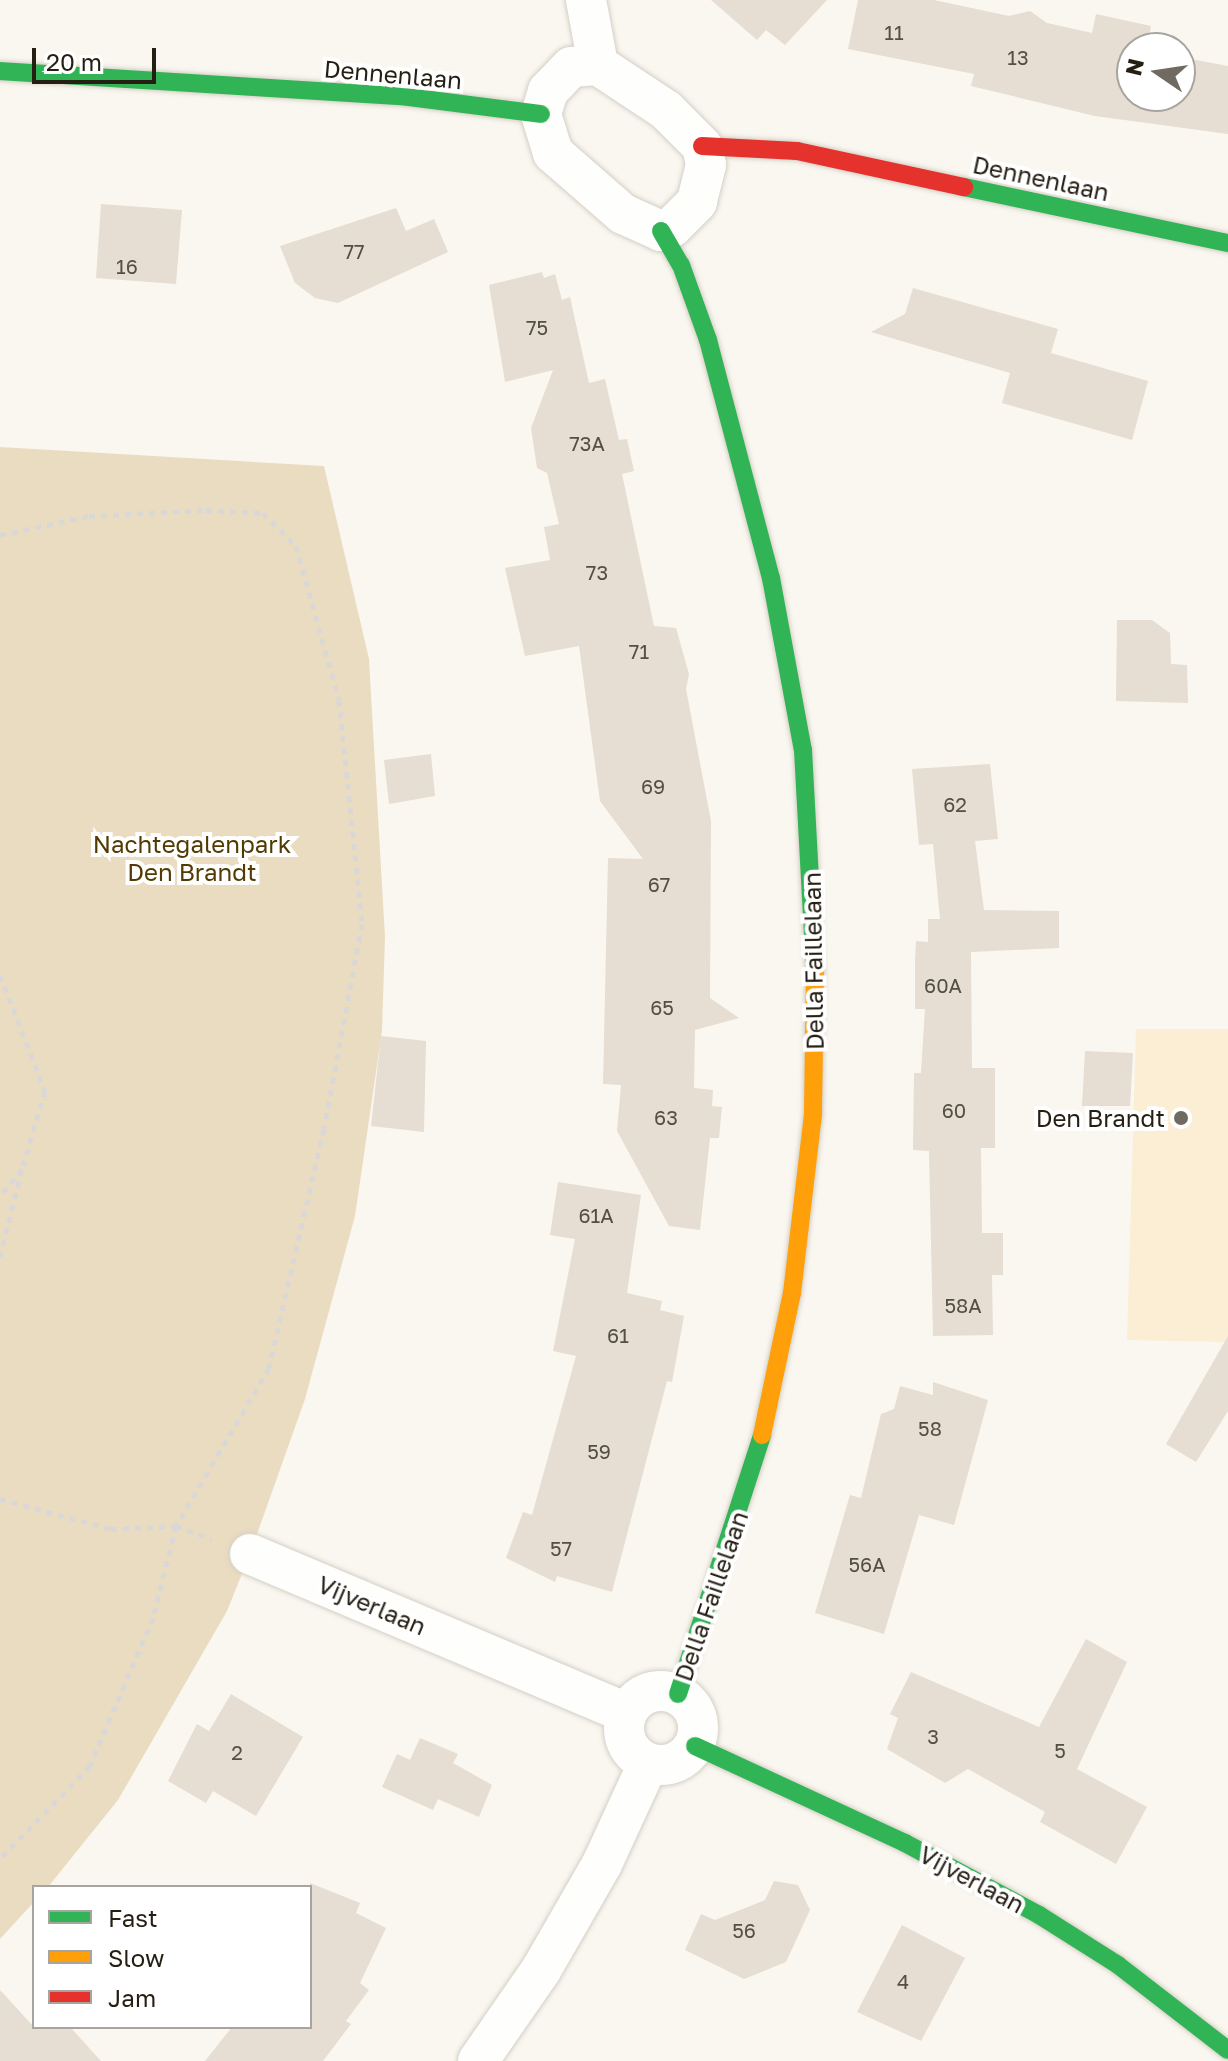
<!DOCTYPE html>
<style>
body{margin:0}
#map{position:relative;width:1228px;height:2061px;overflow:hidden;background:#faf7f0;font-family:"Golos Text",sans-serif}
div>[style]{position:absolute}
.green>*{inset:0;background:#fceed5}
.forest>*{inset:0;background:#eadcc1}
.building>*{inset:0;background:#e6ddd3}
.path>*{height:5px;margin-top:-2.5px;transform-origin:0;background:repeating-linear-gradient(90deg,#dad8d6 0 6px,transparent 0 12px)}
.roads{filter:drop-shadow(0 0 2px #d4cfc6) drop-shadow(0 0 2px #d4cfc6)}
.street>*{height:40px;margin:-20px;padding:0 20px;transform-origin:20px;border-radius:20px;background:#fefefd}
.street>.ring{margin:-20px;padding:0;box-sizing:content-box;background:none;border:40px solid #fefefd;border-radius:50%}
.fast>*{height:18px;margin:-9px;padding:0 9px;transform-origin:9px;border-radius:9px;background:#30b455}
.slow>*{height:18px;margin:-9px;padding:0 9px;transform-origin:9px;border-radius:9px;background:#ff9f0a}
.jam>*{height:18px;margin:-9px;padding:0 9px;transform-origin:9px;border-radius:9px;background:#e5322d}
.dots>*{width:22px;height:22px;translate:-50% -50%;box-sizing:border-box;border:4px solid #fff;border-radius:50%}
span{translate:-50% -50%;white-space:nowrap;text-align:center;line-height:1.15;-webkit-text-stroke:8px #fff;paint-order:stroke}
.number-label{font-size:20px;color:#554e43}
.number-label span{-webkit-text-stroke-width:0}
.street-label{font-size:24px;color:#251f13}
.park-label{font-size:24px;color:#523b02}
.poi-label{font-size:24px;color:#251f13}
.right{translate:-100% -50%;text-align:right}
.legend{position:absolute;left:32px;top:1885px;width:280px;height:144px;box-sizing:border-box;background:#fff;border:2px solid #a8a5a1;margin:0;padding:10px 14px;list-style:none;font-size:24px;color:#251f13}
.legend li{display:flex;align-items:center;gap:16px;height:40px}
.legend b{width:40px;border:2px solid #a8a5a1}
.north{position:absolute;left:1116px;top:32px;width:80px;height:80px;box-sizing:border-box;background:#fff;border:2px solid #a8a5a1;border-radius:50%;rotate:283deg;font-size:22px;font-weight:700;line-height:32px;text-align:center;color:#251f13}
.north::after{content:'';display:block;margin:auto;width:28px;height:36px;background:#706b60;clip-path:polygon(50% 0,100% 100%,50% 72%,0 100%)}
.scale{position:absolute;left:32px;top:48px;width:124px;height:36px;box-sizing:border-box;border:4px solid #251f13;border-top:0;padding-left:10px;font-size:24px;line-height:28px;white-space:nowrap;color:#251f13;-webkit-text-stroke:6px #fff;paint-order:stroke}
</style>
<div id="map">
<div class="green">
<i style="clip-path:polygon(1136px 1029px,1228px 1029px,1228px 1342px,1127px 1340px)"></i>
</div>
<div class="forest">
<i style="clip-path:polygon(0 447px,324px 466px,369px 659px,385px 937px,382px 1031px,355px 1216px,305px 1399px,250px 1554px,227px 1611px,118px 1800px,48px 1887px,34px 1887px,34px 1902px,0 1939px)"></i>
</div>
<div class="building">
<i style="clip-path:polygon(711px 0,827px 0,785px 45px,766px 30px,757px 40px)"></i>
<i style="clip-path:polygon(858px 0,934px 0,1009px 16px,1030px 11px,1047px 23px,1092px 33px,1096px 14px,1151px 26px,1147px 48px,1132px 48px,1132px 96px,1180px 96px,1180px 57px,1228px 66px,1228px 134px,1095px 116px,971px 86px,974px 74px,848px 49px)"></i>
<i style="clip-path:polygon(101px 204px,182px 210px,176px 284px,96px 278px)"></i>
<i style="clip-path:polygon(396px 208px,406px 231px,434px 219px,448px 252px,338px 303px,315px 298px,295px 283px,280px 246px)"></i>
<i style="clip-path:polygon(542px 272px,544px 278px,555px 274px,562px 300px,570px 297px,589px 383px,605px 379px,619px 440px,627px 439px,634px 471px,622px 474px,654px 626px,676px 628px,689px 674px,686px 689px,711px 821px,710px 998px,739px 1018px,695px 1030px,694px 1088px,713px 1090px,712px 1106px,722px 1107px,719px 1138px,710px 1138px,700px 1230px,669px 1226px,617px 1131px,621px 1085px,603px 1084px,608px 858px,643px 859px,600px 801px,579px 646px,525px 656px,505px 568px,550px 560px,544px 527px,559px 524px,547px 473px,537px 468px,531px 428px,553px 370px,505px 382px,489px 285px)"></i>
<i style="clip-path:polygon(913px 288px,1058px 329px,1051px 353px,1148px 381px,1132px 440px,1002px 403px,1010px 373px,871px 332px,905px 314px)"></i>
<i style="clip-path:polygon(1117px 620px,1152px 620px,1170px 633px,1171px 664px,1187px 665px,1188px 703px,1116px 701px)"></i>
<i style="clip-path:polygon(431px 754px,435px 796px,389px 804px,384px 760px)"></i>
<i style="clip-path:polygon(990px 764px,998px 839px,975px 841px,984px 910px,1059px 911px,1059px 948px,971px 952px,972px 1068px,995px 1068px,995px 1148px,981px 1148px,982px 1233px,1003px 1233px,1003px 1275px,992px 1275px,993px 1335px,933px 1336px,929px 1151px,913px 1150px,914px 1073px,921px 1073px,925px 1009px,915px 1009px,915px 962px,916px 941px,928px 942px,928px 919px,940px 919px,933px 844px,919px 845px,912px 769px)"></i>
<i style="clip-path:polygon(381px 1036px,426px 1041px,424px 1132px,371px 1126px)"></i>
<i style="clip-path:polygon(1085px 1051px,1133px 1053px,1130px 1106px,1082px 1106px)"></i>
<i style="clip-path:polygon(558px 1182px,641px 1195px,627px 1293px,662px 1301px,660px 1310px,684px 1316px,672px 1382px,667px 1381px,612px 1592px,557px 1576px,555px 1582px,506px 1558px,523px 1512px,532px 1515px,576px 1356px,553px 1351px,575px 1239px,550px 1235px)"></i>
<i style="clip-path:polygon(1228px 1336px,1228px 1411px,1196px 1462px,1166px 1444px)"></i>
<i style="clip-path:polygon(933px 1382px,988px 1400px,954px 1525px,919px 1515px,884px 1634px,815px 1613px,850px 1495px,861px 1498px,881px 1414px,894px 1409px,900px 1386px,933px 1395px)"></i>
<i style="clip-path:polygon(1086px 1639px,1127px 1662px,1077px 1769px,1147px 1807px,1116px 1864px,1040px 1822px,1045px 1812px,968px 1769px,945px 1783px,887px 1749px,898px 1718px,890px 1714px,911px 1672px,1039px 1727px)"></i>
<i style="clip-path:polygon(231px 1694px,303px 1737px,256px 1816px,213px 1791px,206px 1803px,168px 1781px,197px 1724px,209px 1731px)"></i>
<i style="clip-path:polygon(420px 1738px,458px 1754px,453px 1763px,492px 1785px,479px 1817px,438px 1799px,433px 1810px,382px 1787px,397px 1754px,410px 1760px)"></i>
<i style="clip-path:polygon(774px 1881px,798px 1885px,810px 1910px,786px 1962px,744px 1979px,685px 1950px,701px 1914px,715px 1920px,765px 1900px)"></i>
<i style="clip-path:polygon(310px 1883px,360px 1903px,356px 1913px,386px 1928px,360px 1983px,369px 1990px,346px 2021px,351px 2024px,323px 2061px,205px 2061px,232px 2027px,310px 2027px)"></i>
<i style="clip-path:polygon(902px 1925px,965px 1958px,921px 2041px,857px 2012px)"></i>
<i style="clip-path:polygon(0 1990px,34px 2027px,70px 2027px,101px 2061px,0 2061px)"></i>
</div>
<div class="path">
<i style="left:0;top:535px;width:91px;rotate:-12.1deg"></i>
<i style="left:89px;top:516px;width:117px;rotate:-2.9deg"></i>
<i style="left:206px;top:510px;width:57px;rotate:3deg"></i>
<i style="left:263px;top:513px;width:47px;rotate:45deg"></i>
<i style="left:296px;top:546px;width:160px;rotate:74.4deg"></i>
<i style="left:339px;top:700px;width:225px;rotate:84.1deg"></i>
<i style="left:362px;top:924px;width:208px;rotate:100.5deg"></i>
<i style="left:324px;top:1129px;width:245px;rotate:103deg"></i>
<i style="left:269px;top:1368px;width:183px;rotate:120.5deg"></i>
<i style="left:176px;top:1526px;width:95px;rotate:104deg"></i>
<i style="left:153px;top:1618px;width:161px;rotate:113.1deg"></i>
<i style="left:90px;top:1766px;width:129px;rotate:134.1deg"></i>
<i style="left:0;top:975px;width:124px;rotate:68.8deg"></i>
<i style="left:45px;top:1091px;width:81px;rotate:106.4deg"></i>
<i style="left:22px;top:1169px;width:35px;rotate:129deg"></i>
<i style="left:0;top:1257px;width:87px;rotate:-76deg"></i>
<i style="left:0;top:1499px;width:115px;rotate:15.1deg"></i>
<i style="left:111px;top:1529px;width:65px;rotate:-2.6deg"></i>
<i style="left:176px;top:1526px;width:38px;rotate:20deg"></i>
</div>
<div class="roads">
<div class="street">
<i style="left:586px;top:0;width:66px;rotate:79.5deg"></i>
<i style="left:598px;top:65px;width:82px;rotate:33.5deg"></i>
<i style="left:666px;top:110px;width:51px;rotate:45deg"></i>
<i style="left:702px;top:146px;width:19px;rotate:78deg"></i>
<i style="left:706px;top:165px;width:38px;rotate:104deg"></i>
<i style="left:697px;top:202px;width:35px;rotate:135deg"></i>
<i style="left:672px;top:227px;width:12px;rotate:160deg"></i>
<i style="left:661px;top:231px;width:42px;rotate:-155.9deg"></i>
<i style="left:623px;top:214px;width:93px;rotate:-138.9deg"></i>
<i style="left:553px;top:153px;width:41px;rotate:-107.1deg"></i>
<i style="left:541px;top:114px;width:24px;rotate:-73deg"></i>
<i style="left:548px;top:91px;width:33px;rotate:-46deg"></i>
<i style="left:571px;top:67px;width:27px;rotate:-4deg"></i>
<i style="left:250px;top:1554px;width:408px;rotate:22.9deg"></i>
<i class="ring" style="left:624px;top:1691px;width:34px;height:34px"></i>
<i style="left:478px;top:2061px;width:111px;rotate:-55.3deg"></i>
<i style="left:541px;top:1970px;width:122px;rotate:-60.1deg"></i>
<i style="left:602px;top:1864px;width:110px;rotate:-65.3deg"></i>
</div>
<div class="fast">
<i style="left:0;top:71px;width:409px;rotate:3.6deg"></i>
<i style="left:408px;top:97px;width:134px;rotate:7.3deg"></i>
<i style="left:964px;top:187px;width:270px;rotate:12deg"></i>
<i style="left:661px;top:231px;width:39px;rotate:60deg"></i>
<i style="left:681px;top:265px;width:80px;rotate:70.2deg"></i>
<i style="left:708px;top:340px;width:246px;rotate:75.2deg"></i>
<i style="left:771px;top:578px;width:175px;rotate:79.5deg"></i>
<i style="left:803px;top:750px;width:221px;rotate:86.9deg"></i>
<i style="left:678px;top:1694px;width:272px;rotate:-72deg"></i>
<i style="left:695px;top:1746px;width:231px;rotate:24.8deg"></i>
<i style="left:905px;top:1843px;width:152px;rotate:28.2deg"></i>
<i style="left:1039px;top:1915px;width:93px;rotate:32.3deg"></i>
<i style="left:1118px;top:1965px;width:139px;rotate:37.7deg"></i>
</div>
<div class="slow">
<i style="left:762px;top:1435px;width:145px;rotate:-78.1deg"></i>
<i style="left:792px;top:1293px;width:181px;rotate:-83.3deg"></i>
<i style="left:813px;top:1113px;width:142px;rotate:-89.2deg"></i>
</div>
<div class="jam">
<i style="left:702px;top:146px;width:95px;rotate:3deg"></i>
<i style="left:797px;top:151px;width:171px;rotate:12.2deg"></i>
</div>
</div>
<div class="dots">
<i style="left:1181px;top:1118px;background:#706b60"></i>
</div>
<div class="number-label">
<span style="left:894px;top:32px">11</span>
<span style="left:1018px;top:57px">13</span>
<span style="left:354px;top:251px">77</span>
<span style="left:127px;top:266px">16</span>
<span style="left:537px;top:327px">75</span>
<span style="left:587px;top:443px">73A</span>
<span style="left:597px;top:572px">73</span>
<span style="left:639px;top:651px">71</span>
<span style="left:653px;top:786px">69</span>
<span style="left:955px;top:804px">62</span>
<span style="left:659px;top:884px">67</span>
<span style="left:943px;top:985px">60A</span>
<span style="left:662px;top:1007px">65</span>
<span style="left:954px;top:1110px">60</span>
<span style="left:666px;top:1117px">63</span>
<span style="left:596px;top:1215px">61A</span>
<span style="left:963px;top:1305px">58A</span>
<span style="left:618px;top:1335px">61</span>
<span style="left:930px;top:1428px">58</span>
<span style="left:599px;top:1451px">59</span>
<span style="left:561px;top:1548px">57</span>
<span style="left:867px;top:1564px">56A</span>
<span style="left:933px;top:1736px">3</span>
<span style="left:1060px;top:1750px">5</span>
<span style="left:237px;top:1752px">2</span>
<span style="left:744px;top:1930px">56</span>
<span style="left:903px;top:1981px">4</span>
</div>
<div class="street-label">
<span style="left:393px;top:74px;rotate:5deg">Dennenlaan</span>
<span style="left:1041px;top:178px;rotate:12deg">Dennenlaan</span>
<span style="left:813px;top:961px;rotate:-91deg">Della Faillelaan</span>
<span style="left:711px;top:1596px;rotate:-71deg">Della Faillelaan</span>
<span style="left:372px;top:1605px;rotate:23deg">Vijverlaan</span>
<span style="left:972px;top:1879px;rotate:28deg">Vijverlaan</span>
</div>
<div class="park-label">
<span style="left:192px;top:858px">Nachtegalenpark<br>Den Brandt</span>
</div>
<div class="poi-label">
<span class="right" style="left:1165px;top:1118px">Den Brandt</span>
</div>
<ul class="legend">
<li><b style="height:10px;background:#30b455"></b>Fast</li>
<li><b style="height:10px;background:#ff9f0a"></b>Slow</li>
<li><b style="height:10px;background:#e5322d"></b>Jam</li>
</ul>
<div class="north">N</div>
<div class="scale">20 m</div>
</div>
